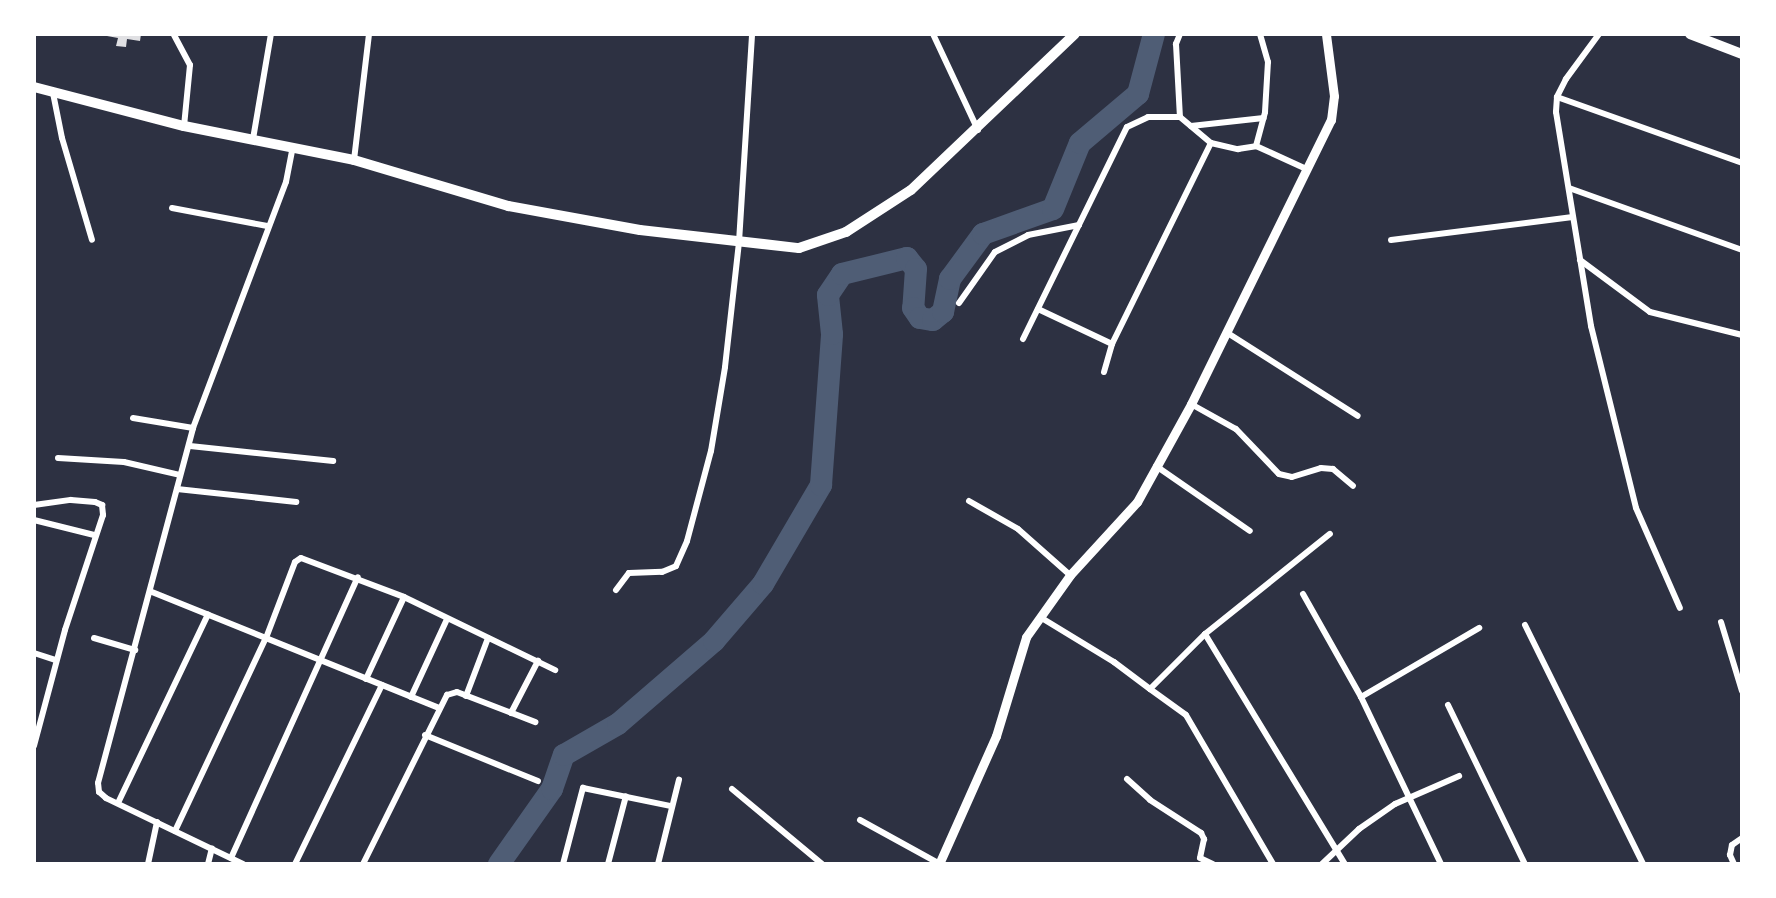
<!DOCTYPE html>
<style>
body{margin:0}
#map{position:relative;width:1776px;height:898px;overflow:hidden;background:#2d3142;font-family:"Work Sans",sans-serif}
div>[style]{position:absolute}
.river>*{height:22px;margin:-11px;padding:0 11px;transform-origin:11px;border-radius:11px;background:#4f5d75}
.building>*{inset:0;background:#e0e0e3}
.minor>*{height:6px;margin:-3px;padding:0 3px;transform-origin:3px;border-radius:3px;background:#fff}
.tertiary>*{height:9px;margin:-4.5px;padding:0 4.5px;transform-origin:4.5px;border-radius:4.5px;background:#fff}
.secondary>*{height:10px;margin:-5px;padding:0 5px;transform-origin:5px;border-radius:5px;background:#fff}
span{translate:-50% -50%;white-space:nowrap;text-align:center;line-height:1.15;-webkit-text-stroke:4.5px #fff;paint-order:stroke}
.frame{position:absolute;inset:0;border:36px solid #fff;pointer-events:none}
</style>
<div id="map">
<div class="river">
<i style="left:499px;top:864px;width:92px;rotate:-54.8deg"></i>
<i style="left:552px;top:789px;width:36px;rotate:-71deg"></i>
<i style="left:564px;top:755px;width:62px;rotate:-29.9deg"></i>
<i style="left:618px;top:724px;width:127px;rotate:-40.8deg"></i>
<i style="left:714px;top:641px;width:75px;rotate:-49.3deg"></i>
<i style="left:763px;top:584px;width:115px;rotate:-59.6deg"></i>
<i style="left:821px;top:485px;width:151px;rotate:-85.8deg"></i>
<i style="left:832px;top:334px;width:39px;rotate:-96deg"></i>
<i style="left:828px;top:295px;width:25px;rotate:-56deg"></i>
<i style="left:842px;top:274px;width:67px;rotate:-13.8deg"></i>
<i style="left:907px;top:258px;width:14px;rotate:51deg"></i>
<i style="left:916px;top:269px;width:39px;rotate:94deg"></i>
<i style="left:913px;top:308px;width:12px;rotate:55deg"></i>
<i style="left:920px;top:318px;width:13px;rotate:9deg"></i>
<i style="left:933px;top:320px;width:13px;rotate:-39deg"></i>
<i style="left:943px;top:312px;width:34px;rotate:-78deg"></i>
<i style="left:950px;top:279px;width:56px;rotate:-53.7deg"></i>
<i style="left:983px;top:234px;width:74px;rotate:-19.7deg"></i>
<i style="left:1053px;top:209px;width:71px;rotate:-67.8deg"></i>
<i style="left:1080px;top:143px;width:76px;rotate:-40.2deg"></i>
<i style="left:1138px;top:94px;width:62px;rotate:-75.1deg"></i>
</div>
<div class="building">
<i style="clip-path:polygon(141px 34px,140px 41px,127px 39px,126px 47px,116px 46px,118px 38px,107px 36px)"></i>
</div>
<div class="minor">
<i style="left:933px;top:34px;width:106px;rotate:64.9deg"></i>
<i style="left:1180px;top:34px;width:11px;rotate:112deg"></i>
<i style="left:1176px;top:44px;width:73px;rotate:86.9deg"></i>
<i style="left:1599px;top:34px;width:56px;rotate:126.3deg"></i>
<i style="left:1566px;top:79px;width:20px;rotate:117deg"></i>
<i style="left:1557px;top:97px;width:15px;rotate:94deg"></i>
<i style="left:1556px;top:112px;width:217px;rotate:80.7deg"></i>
<i style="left:1591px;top:326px;width:187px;rotate:76.1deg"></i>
<i style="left:1636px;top:508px;width:109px;rotate:66.3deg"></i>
<i style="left:174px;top:35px;width:34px;rotate:62deg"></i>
<i style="left:190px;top:65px;width:61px;rotate:95.6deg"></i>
<i style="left:53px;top:93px;width:46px;rotate:78.7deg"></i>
<i style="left:62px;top:138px;width:106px;rotate:73.6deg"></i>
<i style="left:1557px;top:97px;width:196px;rotate:19.6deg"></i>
<i style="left:1191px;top:126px;width:73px;rotate:-6.3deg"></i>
<i style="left:253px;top:139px;width:107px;rotate:-80.3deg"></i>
<i style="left:1256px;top:146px;width:35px;rotate:-75deg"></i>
<i style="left:1265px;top:112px;width:50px;rotate:-86.6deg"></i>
<i style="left:1268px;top:62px;width:29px;rotate:-106deg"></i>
<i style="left:354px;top:160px;width:127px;rotate:-83.2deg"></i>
<i style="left:1569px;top:188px;width:184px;rotate:19.7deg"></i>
<i style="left:172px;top:208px;width:97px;rotate:10.7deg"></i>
<i style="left:1391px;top:240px;width:183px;rotate:-7.2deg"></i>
<i style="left:1580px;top:260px;width:87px;rotate:36.6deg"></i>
<i style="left:1650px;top:312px;width:95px;rotate:14deg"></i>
<i style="left:959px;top:303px;width:62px;rotate:-54.8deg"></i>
<i style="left:995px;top:252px;width:37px;rotate:-27deg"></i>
<i style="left:1028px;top:235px;width:52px;rotate:-11.1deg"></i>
<i style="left:1038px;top:309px;width:82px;rotate:25.3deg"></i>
<i style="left:1226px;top:332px;width:156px;rotate:32.5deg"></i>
<i style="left:1023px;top:339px;width:236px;rotate:-63.9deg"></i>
<i style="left:1127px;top:127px;width:23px;rotate:-25deg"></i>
<i style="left:1148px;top:117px;width:32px"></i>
<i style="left:1180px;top:117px;width:40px;rotate:40deg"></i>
<i style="left:1211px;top:143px;width:28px;rotate:13deg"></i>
<i style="left:1238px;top:149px;width:18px;rotate:-9deg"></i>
<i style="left:1256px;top:146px;width:53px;rotate:24.6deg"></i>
<i style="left:1104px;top:372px;width:29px;rotate:-74deg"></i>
<i style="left:1112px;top:344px;width:224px;rotate:-63.8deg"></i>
<i style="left:1191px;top:404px;width:51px;rotate:29.1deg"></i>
<i style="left:1236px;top:429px;width:62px;rotate:46.3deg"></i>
<i style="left:1279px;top:474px;width:13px;rotate:13deg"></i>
<i style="left:1292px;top:477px;width:30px;rotate:-17deg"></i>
<i style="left:1321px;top:468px;width:12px;rotate:5deg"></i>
<i style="left:1333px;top:469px;width:26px;rotate:40deg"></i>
<i style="left:133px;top:418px;width:61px;rotate:9.5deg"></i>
<i style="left:190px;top:446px;width:144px;rotate:6deg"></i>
<i style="left:58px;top:458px;width:66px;rotate:3.5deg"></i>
<i style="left:124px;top:462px;width:57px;rotate:13.1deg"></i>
<i style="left:1156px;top:466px;width:114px;rotate:34.7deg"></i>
<i style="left:177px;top:489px;width:120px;rotate:6.2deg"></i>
<i style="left:969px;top:501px;width:56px;rotate:29.7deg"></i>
<i style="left:1018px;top:529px;width:69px;rotate:41.5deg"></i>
<i style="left:34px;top:505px;width:37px;rotate:-8deg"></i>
<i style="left:71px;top:500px;width:24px;rotate:5deg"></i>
<i style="left:95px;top:502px;width:8px;rotate:23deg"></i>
<i style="left:102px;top:505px;width:10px;rotate:84deg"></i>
<i style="left:103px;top:515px;width:121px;rotate:108.3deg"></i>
<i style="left:65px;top:630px;width:120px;rotate:105deg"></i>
<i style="left:34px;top:520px;width:62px;rotate:14deg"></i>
<i style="left:616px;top:590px;width:21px;rotate:-53deg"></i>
<i style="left:629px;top:573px;width:33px;rotate:-2deg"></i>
<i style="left:662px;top:572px;width:15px;rotate:-23deg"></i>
<i style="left:676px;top:566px;width:27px;rotate:-66deg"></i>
<i style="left:687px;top:541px;width:93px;rotate:-75.1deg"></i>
<i style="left:711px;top:451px;width:85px;rotate:-80.5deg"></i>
<i style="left:725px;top:367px;width:126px;rotate:-83.6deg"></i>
<i style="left:739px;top:242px;width:208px;rotate:-86.4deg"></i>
<i style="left:152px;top:592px;width:310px;rotate:22deg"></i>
<i style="left:1303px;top:594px;width:118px;rotate:60.6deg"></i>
<i style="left:1361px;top:697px;width:185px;rotate:64.4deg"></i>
<i style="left:1040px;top:617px;width:87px;rotate:31.3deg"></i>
<i style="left:1114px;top:662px;width:45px;rotate:36.9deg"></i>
<i style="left:1150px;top:689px;width:78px;rotate:-45deg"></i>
<i style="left:1205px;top:634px;width:160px;rotate:-38.7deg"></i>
<i style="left:1721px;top:622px;width:72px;rotate:73.1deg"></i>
<i style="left:1525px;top:625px;width:267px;rotate:63.7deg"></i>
<i style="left:1205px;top:634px;width:269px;rotate:58.7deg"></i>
<i style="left:94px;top:638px;width:43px;rotate:16.3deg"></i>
<i style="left:34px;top:653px;width:23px;rotate:18deg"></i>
<i style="left:366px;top:679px;width:90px;rotate:-65.1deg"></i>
<i style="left:1150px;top:689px;width:44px;rotate:35.8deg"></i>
<i style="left:1186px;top:715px;width:173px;rotate:59.7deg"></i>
<i style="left:466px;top:696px;width:62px;rotate:-69.2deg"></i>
<i style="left:411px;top:697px;width:86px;rotate:-65.2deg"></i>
<i style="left:1361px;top:697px;width:137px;rotate:-30.3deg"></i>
<i style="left:1448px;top:705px;width:177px;rotate:64.2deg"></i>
<i style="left:511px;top:713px;width:59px;rotate:-62.6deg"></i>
<i style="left:425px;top:735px;width:122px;rotate:22.2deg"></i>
<i style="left:1127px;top:779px;width:31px;rotate:42deg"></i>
<i style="left:1150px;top:800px;width:61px;rotate:32.9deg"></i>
<i style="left:1201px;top:833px;width:7px;rotate:63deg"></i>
<i style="left:1204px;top:839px;width:19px;rotate:102deg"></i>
<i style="left:1200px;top:858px;width:14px;rotate:25deg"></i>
<i style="left:732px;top:789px;width:117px;rotate:39.8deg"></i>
<i style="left:118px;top:803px;width:209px;rotate:-64.5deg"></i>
<i style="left:860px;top:820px;width:91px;rotate:28.8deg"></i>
<i style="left:175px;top:831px;width:213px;rotate:-64.8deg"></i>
<i style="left:266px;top:638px;width:81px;rotate:-69.1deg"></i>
<i style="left:295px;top:562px;width:7px;rotate:-34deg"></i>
<i style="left:301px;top:558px;width:110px;rotate:20.7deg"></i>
<i style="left:404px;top:597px;width:168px;rotate:25.8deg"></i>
<i style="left:231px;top:858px;width:308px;rotate:-65.7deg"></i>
<i style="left:148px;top:864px;width:43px;rotate:-77.9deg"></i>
<i style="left:208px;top:864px;width:16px;rotate:-76deg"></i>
<i style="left:243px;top:864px;width:152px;rotate:-154.3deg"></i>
<i style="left:106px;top:798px;width:9px;rotate:-139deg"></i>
<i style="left:99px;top:792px;width:9px;rotate:-96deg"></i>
<i style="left:98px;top:783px;width:367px;rotate:-75deg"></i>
<i style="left:193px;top:428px;width:263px;rotate:-69.3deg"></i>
<i style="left:286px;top:182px;width:36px;rotate:-79deg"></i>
<i style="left:295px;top:864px;width:199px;rotate:-64.1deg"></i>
<i style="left:363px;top:864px;width:189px;rotate:-63.6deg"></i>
<i style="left:447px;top:695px;width:10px;rotate:-17deg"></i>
<i style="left:457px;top:692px;width:84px;rotate:21deg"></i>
<i style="left:563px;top:864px;width:79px;rotate:-75.3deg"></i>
<i style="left:583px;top:788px;width:90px;rotate:11.6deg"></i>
<i style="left:608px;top:864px;width:70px;rotate:-75.2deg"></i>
<i style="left:658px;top:864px;width:87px;rotate:-76deg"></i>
<i style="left:1322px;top:864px;width:51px;rotate:-43.4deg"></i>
<i style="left:1359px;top:829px;width:44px;rotate:-34.8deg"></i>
<i style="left:1395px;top:804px;width:70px;rotate:-23.6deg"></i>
<i style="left:1734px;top:864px;width:10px;rotate:-114deg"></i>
<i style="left:1730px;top:855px;width:10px;rotate:-79deg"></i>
<i style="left:1732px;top:845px;width:12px;rotate:-35deg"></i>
</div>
<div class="tertiary">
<i style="left:939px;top:864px;width:140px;rotate:-66deg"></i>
<i style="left:996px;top:736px;width:103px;rotate:-73.1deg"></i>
<i style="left:1026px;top:637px;width:76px;rotate:-54.6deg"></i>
<i style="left:1070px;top:575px;width:99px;rotate:-47.5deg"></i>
<i style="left:1137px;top:502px;width:112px;rotate:-61.1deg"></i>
<i style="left:1191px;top:404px;width:317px;rotate:-63.8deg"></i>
<i style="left:1331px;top:120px;width:24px;rotate:-83deg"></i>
<i style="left:1334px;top:96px;width:63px;rotate:-97.4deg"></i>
</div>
<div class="secondary">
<i style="left:1690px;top:34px;width:56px;rotate:21deg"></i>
<i style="left:34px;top:87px;width:155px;rotate:14.6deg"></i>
<i style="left:184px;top:126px;width:173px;rotate:11.3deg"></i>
<i style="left:354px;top:160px;width:161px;rotate:16.6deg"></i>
<i style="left:508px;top:206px;width:134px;rotate:10.3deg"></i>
<i style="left:640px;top:230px;width:160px;rotate:6.5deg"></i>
<i style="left:799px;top:248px;width:50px;rotate:-18.8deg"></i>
<i style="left:846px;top:232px;width:77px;rotate:-32.9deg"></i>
<i style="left:911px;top:190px;width:226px;rotate:-43.6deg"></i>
</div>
<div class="frame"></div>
</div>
